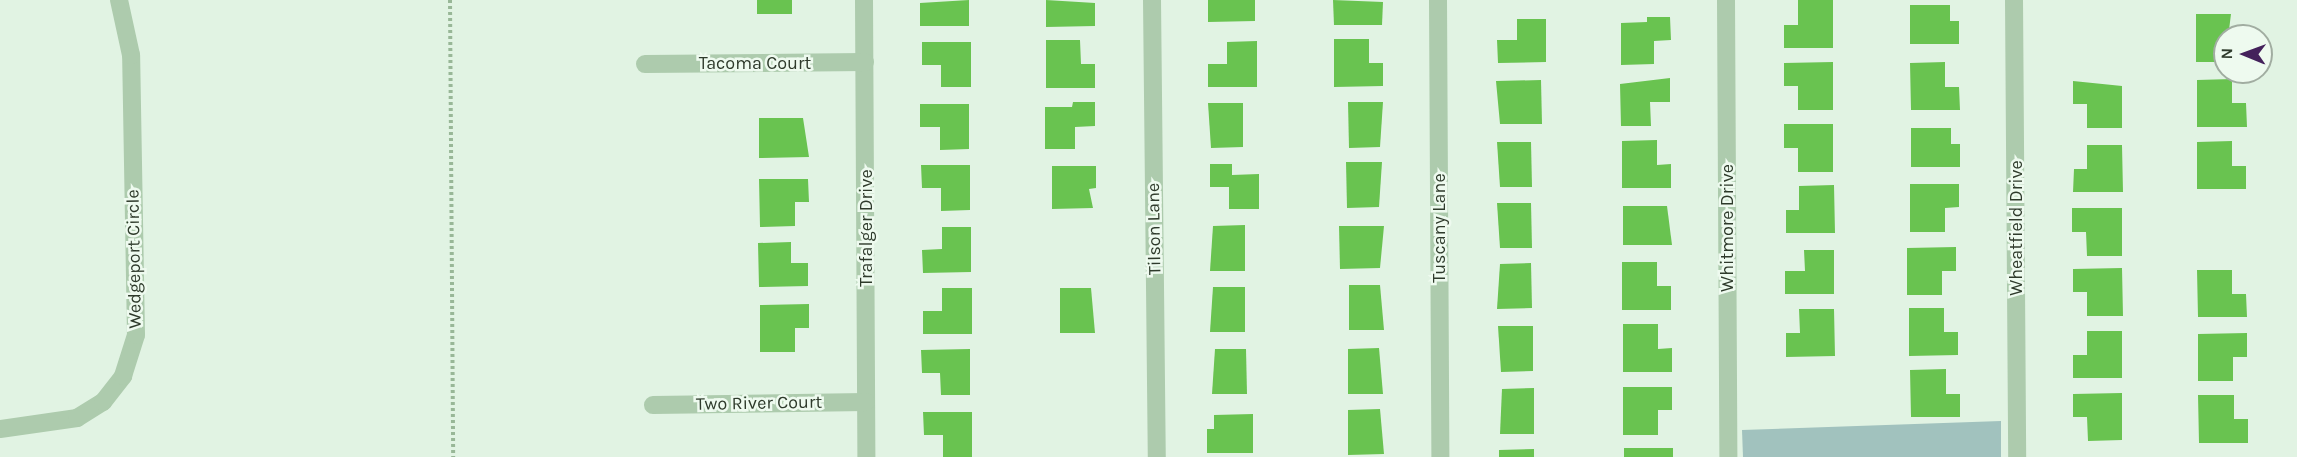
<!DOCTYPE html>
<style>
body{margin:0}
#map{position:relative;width:2297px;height:457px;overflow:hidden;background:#e1f3e3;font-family:Karla,sans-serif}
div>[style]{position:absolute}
.green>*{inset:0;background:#a1c2be}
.building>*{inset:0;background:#69c350}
.path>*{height:4px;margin-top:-2px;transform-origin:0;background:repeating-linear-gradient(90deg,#98b797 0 3px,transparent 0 6px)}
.street>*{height:18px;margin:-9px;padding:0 9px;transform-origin:9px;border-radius:9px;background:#adcbad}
span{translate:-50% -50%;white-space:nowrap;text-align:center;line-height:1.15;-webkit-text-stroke:5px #eefaef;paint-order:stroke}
.street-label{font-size:18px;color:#2e3a2b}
.north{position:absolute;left:2213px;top:24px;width:60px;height:60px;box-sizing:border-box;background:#eefaef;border:2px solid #a1ada1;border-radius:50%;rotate:271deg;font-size:16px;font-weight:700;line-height:24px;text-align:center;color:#2e3a2b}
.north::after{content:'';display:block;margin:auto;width:21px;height:27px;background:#44215b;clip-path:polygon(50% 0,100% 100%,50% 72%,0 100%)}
</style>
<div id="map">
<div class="green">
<i style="clip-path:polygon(2001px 421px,2001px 457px,1743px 457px,1742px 430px)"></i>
</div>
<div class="building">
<i style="clip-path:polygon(757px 0,792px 0,792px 14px,757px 14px)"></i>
<i style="clip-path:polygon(969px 0,969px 26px,920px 26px,920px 3px)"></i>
<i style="clip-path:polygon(1046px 0,1095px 3px,1095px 26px,1046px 27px)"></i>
<i style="clip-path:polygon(1208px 0,1255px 0,1255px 21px,1208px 22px)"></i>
<i style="clip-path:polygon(1333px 0,1383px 2px,1382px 25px,1334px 25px)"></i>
<i style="clip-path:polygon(1798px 0,1833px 0,1833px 48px,1784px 48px,1784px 25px,1798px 25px)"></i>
<i style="clip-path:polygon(1910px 5px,1950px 5px,1950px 21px,1959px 21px,1959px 44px,1910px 44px)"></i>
<i style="clip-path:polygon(2196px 14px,2231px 14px,2225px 62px,2196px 62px)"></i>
<i style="clip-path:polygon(1647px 17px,1670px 17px,1671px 40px,1654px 41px,1654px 64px,1621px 65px,1621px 23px,1647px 22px)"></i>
<i style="clip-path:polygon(1517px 19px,1546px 19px,1546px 62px,1498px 63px,1497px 40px,1517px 40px)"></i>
<i style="clip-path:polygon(1334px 39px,1369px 39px,1369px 63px,1383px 63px,1383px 86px,1334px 87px)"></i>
<i style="clip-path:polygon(1046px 40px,1080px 40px,1081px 64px,1095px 64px,1095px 88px,1046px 88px)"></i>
<i style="clip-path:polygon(1257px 41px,1257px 87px,1208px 87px,1208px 64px,1227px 64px,1227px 42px)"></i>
<i style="clip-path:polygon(922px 42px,971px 42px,971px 87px,941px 87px,941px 65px,922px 65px)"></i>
<i style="clip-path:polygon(1833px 62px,1833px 110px,1798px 110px,1798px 86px,1784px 86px,1784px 63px)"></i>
<i style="clip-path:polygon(1945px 62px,1945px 87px,1959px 87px,1960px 110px,1911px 110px,1910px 63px)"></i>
<i style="clip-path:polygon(1670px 78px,1670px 102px,1650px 102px,1651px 126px,1621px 126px,1620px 84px)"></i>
<i style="clip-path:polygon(2232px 79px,2232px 103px,2246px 103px,2247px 127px,2197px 127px,2197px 80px)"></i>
<i style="clip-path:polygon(1541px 80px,1542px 124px,1500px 124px,1496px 81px)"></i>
<i style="clip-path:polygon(2073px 81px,2122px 86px,2122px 128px,2087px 128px,2087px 104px,2073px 104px)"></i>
<i style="clip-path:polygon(1073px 102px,1095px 102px,1095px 126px,1075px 127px,1075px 149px,1045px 149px,1045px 107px,1072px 107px)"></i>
<i style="clip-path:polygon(1348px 102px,1383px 102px,1380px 147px,1349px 148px)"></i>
<i style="clip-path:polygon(1208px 103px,1243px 103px,1243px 147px,1211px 148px)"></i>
<i style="clip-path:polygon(920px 104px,969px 104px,969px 149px,940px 150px,940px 127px,920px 127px)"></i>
<i style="clip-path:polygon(759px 118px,803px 118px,809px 157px,759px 158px)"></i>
<i style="clip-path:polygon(1784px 124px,1833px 124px,1833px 172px,1798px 172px,1798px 148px,1784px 148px)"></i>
<i style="clip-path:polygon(1911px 128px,1951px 128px,1951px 144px,1960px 144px,1960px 167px,1911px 167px)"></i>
<i style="clip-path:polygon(1657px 140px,1657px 165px,1671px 164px,1671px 188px,1622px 188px,1622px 141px)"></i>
<i style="clip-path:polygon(2232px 141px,2232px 166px,2246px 166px,2246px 189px,2197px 189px,2197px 142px)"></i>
<i style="clip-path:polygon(1497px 142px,1531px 142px,1532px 187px,1500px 187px)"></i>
<i style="clip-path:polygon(2087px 145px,2122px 145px,2123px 192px,2073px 192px,2074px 169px,2087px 169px)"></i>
<i style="clip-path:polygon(1346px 162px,1382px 162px,1379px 207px,1347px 208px)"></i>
<i style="clip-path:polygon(1210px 164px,1232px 164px,1232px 175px,1259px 174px,1259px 209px,1229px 209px,1229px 187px,1210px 187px)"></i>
<i style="clip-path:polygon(921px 165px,970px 165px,970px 210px,941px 211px,941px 188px,922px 188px)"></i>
<i style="clip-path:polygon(1052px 166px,1096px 166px,1096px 188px,1089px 189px,1093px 208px,1052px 209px)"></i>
<i style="clip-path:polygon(759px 179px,808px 179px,809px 202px,795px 202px,795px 226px,760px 227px)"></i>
<i style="clip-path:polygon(1910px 184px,1959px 184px,1959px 207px,1945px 208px,1945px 232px,1910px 232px)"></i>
<i style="clip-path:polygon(1834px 185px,1835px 233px,1786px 233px,1786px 210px,1799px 210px,1799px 186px)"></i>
<i style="clip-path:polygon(1497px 203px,1531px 203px,1532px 248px,1500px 248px)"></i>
<i style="clip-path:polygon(1623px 206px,1667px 206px,1672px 245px,1623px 245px)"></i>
<i style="clip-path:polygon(2072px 208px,2122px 208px,2122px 256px,2087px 256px,2086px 232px,2072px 232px)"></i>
<i style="clip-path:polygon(1245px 225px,1245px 271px,1210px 271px,1213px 226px)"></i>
<i style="clip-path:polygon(1339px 226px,1384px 226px,1380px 268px,1340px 269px)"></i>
<i style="clip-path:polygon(942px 227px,971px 227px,971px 272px,923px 273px,922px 250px,942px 249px)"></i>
<i style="clip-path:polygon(791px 242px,791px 263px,808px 263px,808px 286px,759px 287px,758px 243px)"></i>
<i style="clip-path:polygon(1956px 247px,1956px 271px,1942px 271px,1942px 295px,1907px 295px,1907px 248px)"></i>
<i style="clip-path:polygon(1804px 250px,1834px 250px,1834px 294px,1785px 294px,1785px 271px,1805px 271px)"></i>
<i style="clip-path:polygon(1622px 262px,1657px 262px,1657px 286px,1671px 286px,1671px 310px,1622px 310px)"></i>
<i style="clip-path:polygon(1531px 263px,1532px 308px,1497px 309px,1500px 264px)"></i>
<i style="clip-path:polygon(2122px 268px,2123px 316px,2087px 316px,2087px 292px,2073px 292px,2073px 269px)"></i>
<i style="clip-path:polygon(2197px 270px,2232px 270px,2232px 294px,2246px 294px,2247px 317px,2198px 317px)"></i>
<i style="clip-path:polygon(1349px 285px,1380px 285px,1384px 330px,1349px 330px)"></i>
<i style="clip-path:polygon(1213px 287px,1245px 287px,1245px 332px,1210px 332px)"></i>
<i style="clip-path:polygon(942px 288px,972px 288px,972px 334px,923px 334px,923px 311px,942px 311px)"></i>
<i style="clip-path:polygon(1060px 288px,1091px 288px,1095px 333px,1060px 333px)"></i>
<i style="clip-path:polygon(809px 304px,809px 328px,795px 328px,795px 352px,760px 352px,760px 305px)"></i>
<i style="clip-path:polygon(1909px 308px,1944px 308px,1944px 332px,1958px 332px,1958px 355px,1909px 356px)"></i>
<i style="clip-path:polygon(1799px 309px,1834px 309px,1835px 356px,1786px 357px,1786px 333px,1800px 333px)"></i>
<i style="clip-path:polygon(1623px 324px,1658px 324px,1658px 349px,1672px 348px,1672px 372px,1623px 372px)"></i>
<i style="clip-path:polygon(1498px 326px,1533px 326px,1533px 371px,1501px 372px)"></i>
<i style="clip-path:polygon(2087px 331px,2122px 331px,2122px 378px,2073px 378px,2073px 355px,2087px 355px)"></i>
<i style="clip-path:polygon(2247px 333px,2247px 357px,2233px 357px,2233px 381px,2198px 381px,2198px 334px)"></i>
<i style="clip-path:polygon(1379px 348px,1383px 394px,1348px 394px,1348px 349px)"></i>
<i style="clip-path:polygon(970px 349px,970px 395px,941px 395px,940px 373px,922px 373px,921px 350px)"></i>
<i style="clip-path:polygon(1215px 349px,1246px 349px,1247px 394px,1212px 394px)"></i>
<i style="clip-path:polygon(1946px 369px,1946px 394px,1960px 394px,1960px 417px,1911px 417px,1910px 370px)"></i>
<i style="clip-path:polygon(1623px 387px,1672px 387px,1672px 410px,1658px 410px,1658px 435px,1623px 435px)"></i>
<i style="clip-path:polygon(1534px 388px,1534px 434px,1500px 434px,1502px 389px)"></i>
<i style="clip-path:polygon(2122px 393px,2122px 440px,2088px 441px,2087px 417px,2073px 417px,2073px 394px)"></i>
<i style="clip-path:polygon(2198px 395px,2234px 395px,2234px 419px,2248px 419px,2248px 443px,2199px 443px)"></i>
<i style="clip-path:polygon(1380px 409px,1384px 454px,1348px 455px,1348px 410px)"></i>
<i style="clip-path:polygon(923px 412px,972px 412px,972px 457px,943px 457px,943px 435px,924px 435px)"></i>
<i style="clip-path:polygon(1253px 414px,1253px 453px,1207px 453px,1207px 429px,1214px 429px,1214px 415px)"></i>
<i style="clip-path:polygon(1624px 448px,1673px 448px,1673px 457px,1624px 457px)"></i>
<i style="clip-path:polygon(1534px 449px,1534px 457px,1499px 457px,1499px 450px)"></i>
</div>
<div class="path">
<i style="left:450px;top:0;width:457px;rotate:89.6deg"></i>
</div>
<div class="street">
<i style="left:864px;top:0;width:457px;rotate:89.7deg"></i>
<i style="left:1152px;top:0;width:457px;rotate:89.4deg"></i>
<i style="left:1438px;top:0;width:457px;rotate:89.7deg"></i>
<i style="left:1726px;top:0;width:457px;rotate:89.7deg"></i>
<i style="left:2014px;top:0;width:457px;rotate:89.6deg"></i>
<i style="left:645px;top:64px;width:220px;rotate:-0.5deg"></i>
<i style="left:653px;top:405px;width:213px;rotate:-0.8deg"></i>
<i style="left:0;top:429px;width:78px;rotate:-8.1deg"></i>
<i style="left:77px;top:418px;width:31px;rotate:-32deg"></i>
<i style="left:103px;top:402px;width:33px;rotate:-52deg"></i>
<i style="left:123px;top:376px;width:43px;rotate:-72.4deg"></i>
<i style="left:136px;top:335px;width:280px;rotate:-91deg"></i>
<i style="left:131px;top:55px;width:56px;rotate:-102.3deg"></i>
</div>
<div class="street-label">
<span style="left:755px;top:63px">Tacoma Court</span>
<span style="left:866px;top:228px;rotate:-90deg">Trafalger Drive</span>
<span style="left:1439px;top:228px;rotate:-90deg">Tuscany Lane</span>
<span style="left:1727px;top:228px;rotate:-90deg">Whitmore Drive</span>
<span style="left:2016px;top:228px;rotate:-90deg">Wheatfield Drive</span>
<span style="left:1154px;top:229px;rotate:-91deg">Tilson Lane</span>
<span style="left:134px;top:259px;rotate:-91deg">Wedgeport Circle</span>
<span style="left:759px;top:403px;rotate:-1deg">Two River Court</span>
</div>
<div class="north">N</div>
</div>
